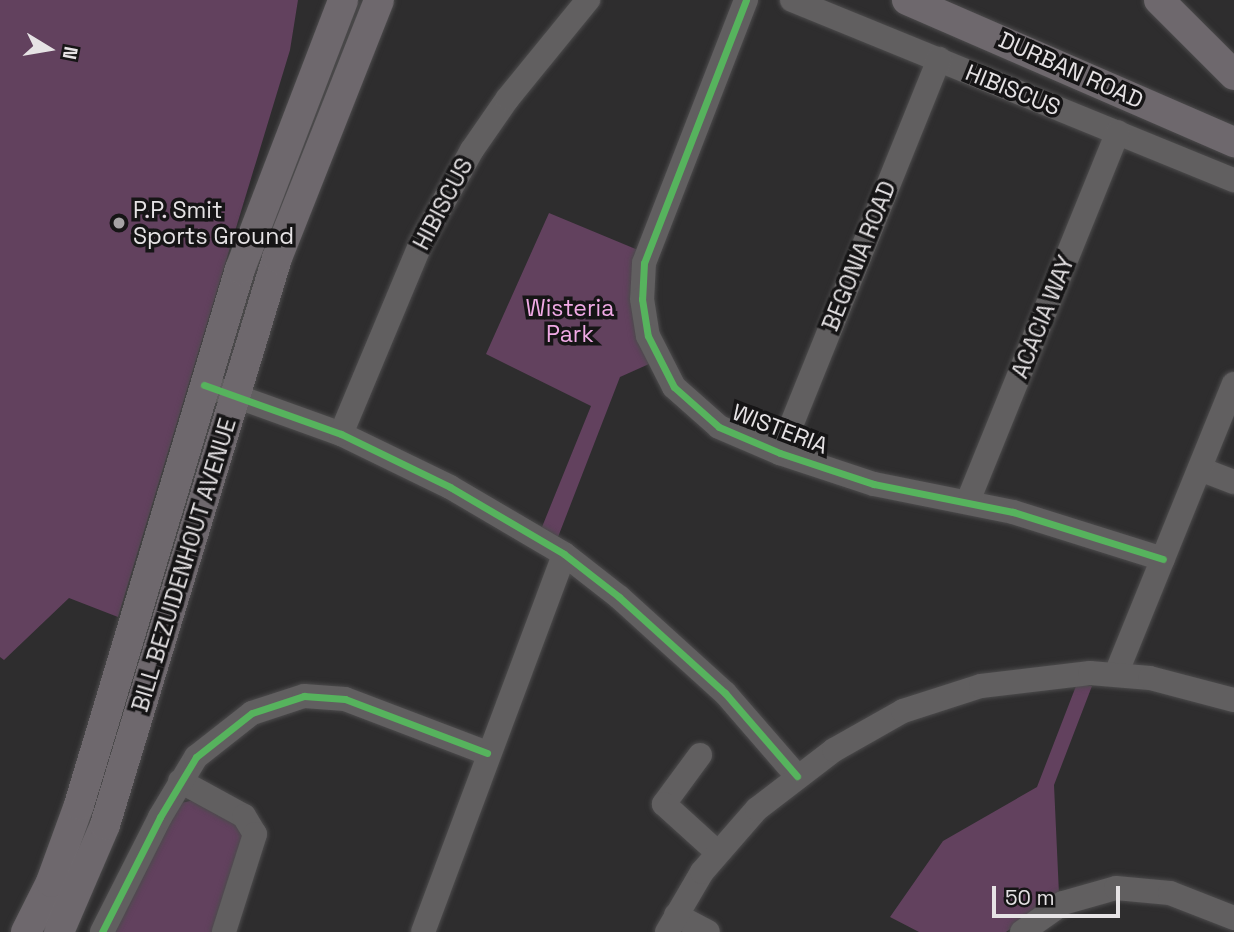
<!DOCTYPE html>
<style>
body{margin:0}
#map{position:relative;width:1234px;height:932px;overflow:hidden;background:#2e2d2e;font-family:"Space Grotesk",sans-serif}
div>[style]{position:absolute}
.green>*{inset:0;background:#62415e}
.roads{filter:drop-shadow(0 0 2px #4c4b4c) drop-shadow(0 0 2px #4c4b4c)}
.minor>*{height:24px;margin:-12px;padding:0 12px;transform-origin:12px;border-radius:12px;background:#615f60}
.major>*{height:30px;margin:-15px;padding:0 15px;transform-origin:15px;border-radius:15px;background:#6e686d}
.cycleway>*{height:7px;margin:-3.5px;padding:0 3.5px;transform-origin:3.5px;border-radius:3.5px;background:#56b35d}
.dots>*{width:19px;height:19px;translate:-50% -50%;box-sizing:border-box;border:4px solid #161516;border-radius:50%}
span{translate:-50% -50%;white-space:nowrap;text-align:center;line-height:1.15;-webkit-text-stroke:7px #161516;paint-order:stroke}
.street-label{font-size:23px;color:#e6e3e5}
.poi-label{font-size:23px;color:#e6e3e5}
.left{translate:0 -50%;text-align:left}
.park-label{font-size:23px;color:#f0aae5}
.north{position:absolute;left:14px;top:14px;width:70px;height:70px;-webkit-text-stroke:5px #161516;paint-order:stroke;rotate:101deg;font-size:19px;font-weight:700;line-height:28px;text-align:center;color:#e6e3e5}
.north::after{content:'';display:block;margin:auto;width:24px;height:32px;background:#e6e3e5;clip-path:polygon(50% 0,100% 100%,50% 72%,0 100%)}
.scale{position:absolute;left:992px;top:886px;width:128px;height:32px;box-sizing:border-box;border:4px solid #e6e3e5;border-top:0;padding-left:9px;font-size:21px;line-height:24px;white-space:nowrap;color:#e6e3e5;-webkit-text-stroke:5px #161516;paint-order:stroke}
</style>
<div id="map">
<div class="green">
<i style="clip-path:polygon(0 0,298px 0,290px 50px,118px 617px,69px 598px,4px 660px,0 657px)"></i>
<i style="clip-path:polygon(549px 213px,638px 250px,649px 364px,620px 377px,558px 537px,542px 527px,591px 406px,486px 354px)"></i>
<i style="clip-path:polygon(1076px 686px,1092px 686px,1054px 785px,1059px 894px,1006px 932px,919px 932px,890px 917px,943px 841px,1037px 787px)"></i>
<i style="clip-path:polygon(194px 800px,244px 829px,216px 932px,112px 932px,181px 803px)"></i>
</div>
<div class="roads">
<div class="minor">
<i style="left:746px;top:0;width:282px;rotate:111.2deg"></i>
<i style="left:644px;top:263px;width:36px;rotate:93deg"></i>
<i style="left:642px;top:299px;width:37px;rotate:81deg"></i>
<i style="left:648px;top:336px;width:57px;rotate:63deg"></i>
<i style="left:674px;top:387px;width:60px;rotate:41.6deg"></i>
<i style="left:719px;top:427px;width:66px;rotate:23.1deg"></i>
<i style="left:780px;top:453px;width:99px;rotate:18.3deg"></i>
<i style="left:874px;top:484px;width:142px;rotate:11.4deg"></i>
<i style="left:1013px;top:512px;width:157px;rotate:17.4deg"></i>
<i style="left:792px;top:0;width:477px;rotate:22.2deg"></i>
<i style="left:219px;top:390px;width:130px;rotate:19.8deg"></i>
<i style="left:341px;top:434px;width:121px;rotate:25.9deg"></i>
<i style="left:450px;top:487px;width:132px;rotate:30.4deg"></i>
<i style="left:564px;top:554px;width:70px;rotate:38deg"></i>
<i style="left:619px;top:597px;width:143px;rotate:42.2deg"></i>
<i style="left:725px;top:693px;width:110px;rotate:49.1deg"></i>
<i style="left:341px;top:434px;width:207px;rotate:-67.3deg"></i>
<i style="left:421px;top:243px;width:106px;rotate:-61.3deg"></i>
<i style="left:472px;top:150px;width:63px;rotate:-55.3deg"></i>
<i style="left:508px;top:98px;width:127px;rotate:-50.8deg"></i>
<i style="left:780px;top:453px;width:425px;rotate:-68deg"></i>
<i style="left:1200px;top:469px;width:36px;rotate:21deg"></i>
<i style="left:968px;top:501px;width:398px;rotate:-67.9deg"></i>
<i style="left:1116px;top:674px;width:313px;rotate:-67.9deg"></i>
<i style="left:700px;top:755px;width:61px;rotate:126.3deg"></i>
<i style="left:664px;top:804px;width:72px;rotate:42.2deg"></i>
<i style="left:180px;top:781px;width:73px;rotate:28.7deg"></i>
<i style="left:244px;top:816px;width:21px;rotate:59deg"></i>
<i style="left:255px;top:834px;width:103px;rotate:107.6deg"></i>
<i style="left:676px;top:915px;width:36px;rotate:28deg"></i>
<i style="left:102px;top:932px;width:129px;rotate:-63.2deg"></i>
<i style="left:160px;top:817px;width:70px;rotate:-59deg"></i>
<i style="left:196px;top:757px;width:71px;rotate:-38.2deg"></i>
<i style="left:252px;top:713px;width:55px;rotate:-18.1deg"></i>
<i style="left:304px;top:696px;width:41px;rotate:4.2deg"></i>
<i style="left:345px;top:699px;width:152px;rotate:20.8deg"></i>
<i style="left:423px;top:932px;width:403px;rotate:-69.5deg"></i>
<i style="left:667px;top:932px;width:69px;rotate:-59.7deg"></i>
<i style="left:702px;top:872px;width:84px;rotate:-48.9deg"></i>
<i style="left:757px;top:809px;width:97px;rotate:-37.5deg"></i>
<i style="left:834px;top:750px;width:79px;rotate:-29.5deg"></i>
<i style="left:903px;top:711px;width:82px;rotate:-17.8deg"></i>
<i style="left:981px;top:686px;width:110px;rotate:-6.8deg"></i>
<i style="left:1090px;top:673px;width:60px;rotate:4.8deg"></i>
<i style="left:1150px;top:678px;width:87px;rotate:14.7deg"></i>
<i style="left:1022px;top:932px;width:50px;rotate:-35.3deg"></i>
<i style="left:1063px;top:903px;width:55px;rotate:-15.8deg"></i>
<i style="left:1116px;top:888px;width:54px;rotate:5.3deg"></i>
<i style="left:1170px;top:893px;width:69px;rotate:21.3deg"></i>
</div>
<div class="major">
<i style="left:907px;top:0;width:357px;rotate:23.5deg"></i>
<i style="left:1159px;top:0;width:106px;rotate:45deg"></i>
<i style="left:26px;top:932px;width:56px;rotate:-63.4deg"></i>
<i style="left:51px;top:882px;width:82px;rotate:-70deg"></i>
<i style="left:79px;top:805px;width:560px;rotate:-73.28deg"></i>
<i style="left:240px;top:269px;width:288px;rotate:-69deg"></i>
<i style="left:59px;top:932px;width:116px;rotate:-66.7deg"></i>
<i style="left:105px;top:825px;width:593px;rotate:-73.12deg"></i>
<i style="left:277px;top:258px;width:277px;rotate:-68.4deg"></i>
</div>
</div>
<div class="cycleway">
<i style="left:746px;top:0;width:282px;rotate:111.2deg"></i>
<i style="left:644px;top:263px;width:36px;rotate:93deg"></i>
<i style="left:642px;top:299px;width:37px;rotate:81deg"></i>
<i style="left:648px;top:336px;width:57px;rotate:63deg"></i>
<i style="left:674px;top:387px;width:60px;rotate:41.6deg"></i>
<i style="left:719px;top:427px;width:66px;rotate:23.1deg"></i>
<i style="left:780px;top:453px;width:99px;rotate:18.3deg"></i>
<i style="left:874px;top:484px;width:142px;rotate:11.4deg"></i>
<i style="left:1013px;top:512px;width:157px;rotate:17.4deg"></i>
<i style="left:204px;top:385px;width:145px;rotate:19.7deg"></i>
<i style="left:341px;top:434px;width:121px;rotate:25.9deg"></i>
<i style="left:450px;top:487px;width:132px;rotate:30.4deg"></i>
<i style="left:564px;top:554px;width:70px;rotate:38deg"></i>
<i style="left:619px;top:597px;width:143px;rotate:42.2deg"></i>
<i style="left:725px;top:693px;width:110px;rotate:49.1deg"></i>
<i style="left:102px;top:932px;width:129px;rotate:-63.2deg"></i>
<i style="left:160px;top:817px;width:70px;rotate:-59deg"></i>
<i style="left:196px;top:757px;width:71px;rotate:-38.2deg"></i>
<i style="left:252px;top:713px;width:55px;rotate:-18.1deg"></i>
<i style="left:304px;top:696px;width:41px;rotate:4.2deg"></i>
<i style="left:345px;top:699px;width:152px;rotate:20.8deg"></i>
</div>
<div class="dots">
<i style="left:119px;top:223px;background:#a6a3a5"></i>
</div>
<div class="street-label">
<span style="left:1071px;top:70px;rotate:24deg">DURBAN ROAD</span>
<span style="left:1013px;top:90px;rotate:22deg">HIBISCUS</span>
<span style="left:443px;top:204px;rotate:-62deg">HIBISCUS</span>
<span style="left:859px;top:256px;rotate:-68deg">BEGONIA ROAD</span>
<span style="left:1043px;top:317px;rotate:-68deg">ACACIA WAY</span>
<span style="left:780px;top:429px;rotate:21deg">WISTERIA</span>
<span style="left:184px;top:565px;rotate:-73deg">BILL BEZUIDENHOUT AVENUE</span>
</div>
<div class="poi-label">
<span class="left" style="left:133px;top:223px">P.P. Smit<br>Sports Ground</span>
</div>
<div class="park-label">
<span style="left:570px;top:321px">Wisteria<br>Park</span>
</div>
<div class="north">N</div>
<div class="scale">50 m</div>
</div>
